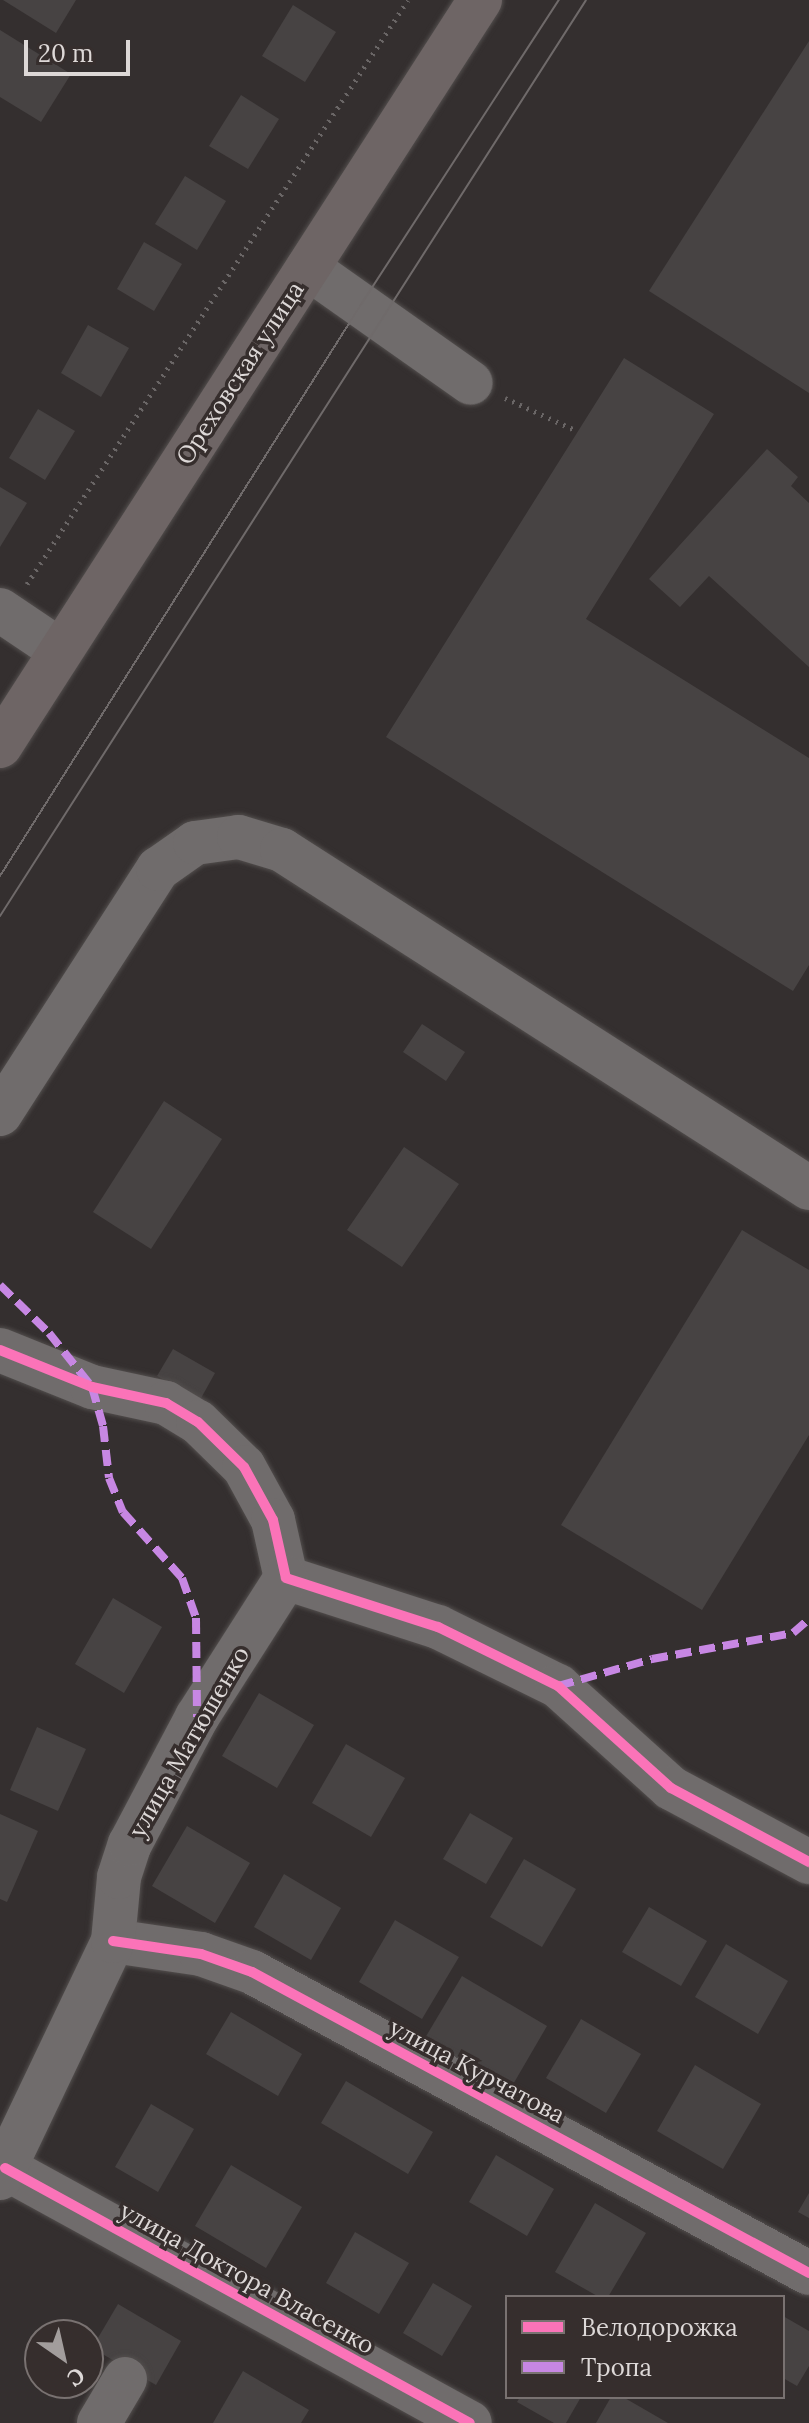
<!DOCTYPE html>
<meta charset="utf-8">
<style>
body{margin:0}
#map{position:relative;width:809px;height:2423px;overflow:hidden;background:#342f2f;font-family:Lora,serif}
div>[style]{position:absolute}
.building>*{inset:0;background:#474343}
.path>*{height:5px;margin-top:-2.5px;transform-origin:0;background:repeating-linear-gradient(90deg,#6a6666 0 2px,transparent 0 8px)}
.roads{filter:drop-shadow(0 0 2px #524e4d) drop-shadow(0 0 2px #524e4d)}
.minor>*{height:44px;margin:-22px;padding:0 22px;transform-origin:22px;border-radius:22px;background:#706c6c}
.major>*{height:44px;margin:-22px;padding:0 22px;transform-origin:22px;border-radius:22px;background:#6e6565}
.tram>*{height:2px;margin:-1px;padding:0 1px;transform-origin:1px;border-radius:1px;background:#6f6a6a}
.quiet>*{height:8px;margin-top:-4px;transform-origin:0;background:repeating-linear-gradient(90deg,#c787e3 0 16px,transparent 0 24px)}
.cycleway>*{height:10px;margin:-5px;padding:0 5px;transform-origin:5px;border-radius:5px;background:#fb73b8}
span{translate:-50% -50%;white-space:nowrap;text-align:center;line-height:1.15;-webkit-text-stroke:7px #362e2d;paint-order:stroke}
.street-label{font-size:24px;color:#ddd8d7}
.legend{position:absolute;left:505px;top:2295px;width:280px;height:104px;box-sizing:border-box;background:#362e2d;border:2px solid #797271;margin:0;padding:10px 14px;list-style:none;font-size:24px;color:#ddd8d7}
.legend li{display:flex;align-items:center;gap:16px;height:40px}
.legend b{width:40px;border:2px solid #797271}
.north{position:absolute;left:24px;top:2319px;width:80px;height:80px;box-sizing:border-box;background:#362e2d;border:2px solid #797271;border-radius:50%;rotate:146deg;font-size:22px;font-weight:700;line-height:32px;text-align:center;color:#ddd8d7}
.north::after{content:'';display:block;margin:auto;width:28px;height:36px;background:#a29d9c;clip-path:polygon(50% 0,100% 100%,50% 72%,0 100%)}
.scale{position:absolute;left:24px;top:40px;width:106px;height:36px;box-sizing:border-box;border:4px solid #ddd8d7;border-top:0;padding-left:10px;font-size:24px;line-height:28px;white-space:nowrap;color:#ddd8d7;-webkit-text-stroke:6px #362e2d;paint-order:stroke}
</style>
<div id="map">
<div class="building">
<i style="clip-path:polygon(3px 0,76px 0,56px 33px)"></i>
<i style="clip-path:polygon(293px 5px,336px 32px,305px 82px,262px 56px)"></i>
<i style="clip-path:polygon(0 30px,71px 74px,41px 122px,0 97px)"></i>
<i style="clip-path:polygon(809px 41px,809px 393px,649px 291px)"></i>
<i style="clip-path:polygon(241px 95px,279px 119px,248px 169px,209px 146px)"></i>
<i style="clip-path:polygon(185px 176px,226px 201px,197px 250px,155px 224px)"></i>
<i style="clip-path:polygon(144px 242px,182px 264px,154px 311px,117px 289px)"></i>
<i style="clip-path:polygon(88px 325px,129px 348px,101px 397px,61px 373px)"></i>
<i style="clip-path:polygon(624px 358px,714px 414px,586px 619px,809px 758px,809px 965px,793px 991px,386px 737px)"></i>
<i style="clip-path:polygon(38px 409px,75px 431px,45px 480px,9px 458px)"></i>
<i style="clip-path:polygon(767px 449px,798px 477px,791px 486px,809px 503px,809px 667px,709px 576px,680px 607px,649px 579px)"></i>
<i style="clip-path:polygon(0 487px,27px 503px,0 547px)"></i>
<i style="clip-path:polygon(422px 1024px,465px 1052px,446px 1081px,403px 1052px)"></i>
<i style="clip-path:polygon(164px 1101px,222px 1139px,151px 1249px,93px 1212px)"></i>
<i style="clip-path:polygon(404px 1147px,459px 1184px,402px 1267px,347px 1230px)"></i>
<i style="clip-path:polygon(742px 1230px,809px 1270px,809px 1435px,702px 1610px,561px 1525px)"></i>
<i style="clip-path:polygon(173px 1349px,215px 1373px,200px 1400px,157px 1376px)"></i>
<i style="clip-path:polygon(113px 1598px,162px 1627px,124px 1693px,75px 1664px)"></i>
<i style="clip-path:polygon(259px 1693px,314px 1725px,277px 1788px,222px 1756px)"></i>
<i style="clip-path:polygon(37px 1727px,86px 1749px,58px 1811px,10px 1790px)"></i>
<i style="clip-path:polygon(346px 1744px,405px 1778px,371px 1837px,312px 1803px)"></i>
<i style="clip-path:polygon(470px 1813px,513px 1838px,486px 1884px,443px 1859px)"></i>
<i style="clip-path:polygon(0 1814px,38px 1831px,7px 1902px,0 1899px)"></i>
<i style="clip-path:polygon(187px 1826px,250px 1863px,215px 1923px,152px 1886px)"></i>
<i style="clip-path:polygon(524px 1859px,576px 1889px,542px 1947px,490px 1917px)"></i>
<i style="clip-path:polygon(284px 1874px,341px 1908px,311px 1960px,254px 1927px)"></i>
<i style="clip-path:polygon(649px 1907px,707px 1941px,681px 1986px,622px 1952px)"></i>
<i style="clip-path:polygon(395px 1920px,459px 1957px,422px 2019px,359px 1982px)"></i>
<i style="clip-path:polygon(726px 1944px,788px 1981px,758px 2034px,695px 1997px)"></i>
<i style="clip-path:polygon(462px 1976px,547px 2026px,508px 2093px,422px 2043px)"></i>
<i style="clip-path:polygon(231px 2012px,302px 2054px,278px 2096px,206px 2054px)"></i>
<i style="clip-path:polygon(581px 2019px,641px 2054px,606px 2113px,546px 2078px)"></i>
<i style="clip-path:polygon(695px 2065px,761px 2104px,723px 2169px,657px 2131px)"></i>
<i style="clip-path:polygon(346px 2081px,433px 2132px,408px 2174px,321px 2123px)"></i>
<i style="clip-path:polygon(151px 2104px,194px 2129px,158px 2192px,115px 2167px)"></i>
<i style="clip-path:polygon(496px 2155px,554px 2189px,527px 2236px,469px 2202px)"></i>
<i style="clip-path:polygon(231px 2165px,302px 2207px,266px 2268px,195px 2226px)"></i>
<i style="clip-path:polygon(809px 2193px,809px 2218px,798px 2212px)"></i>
<i style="clip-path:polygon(595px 2203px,646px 2233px,608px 2297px,599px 2297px,555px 2272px)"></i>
<i style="clip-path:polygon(355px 2232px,409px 2263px,379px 2314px,326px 2283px)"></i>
<i style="clip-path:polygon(433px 2283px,472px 2306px,442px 2356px,403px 2333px)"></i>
<i style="clip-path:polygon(118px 2304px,181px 2341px,156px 2385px,92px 2348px)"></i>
<i style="clip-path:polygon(783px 2316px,809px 2331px,809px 2366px,797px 2386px,783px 2378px)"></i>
<i style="clip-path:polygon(243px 2371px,309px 2410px,301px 2423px,213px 2423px)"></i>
<i style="clip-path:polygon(520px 2397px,581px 2397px,566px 2423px,554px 2423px,517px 2402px)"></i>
<i style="clip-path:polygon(611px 2397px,623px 2397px,668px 2423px,596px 2423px)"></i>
</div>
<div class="path">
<i style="left:505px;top:398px;width:79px;rotate:24.6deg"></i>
<i style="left:27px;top:584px;width:697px;rotate:-56.88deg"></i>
</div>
<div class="roads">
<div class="minor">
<i style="left:308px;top:268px;width:199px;rotate:35.2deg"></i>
<i style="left:0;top:610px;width:73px;rotate:33.9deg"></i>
<i style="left:0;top:1114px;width:292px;rotate:-57.2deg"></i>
<i style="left:158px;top:869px;width:45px;rotate:-35.1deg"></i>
<i style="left:195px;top:843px;width:44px;rotate:-7.8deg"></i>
<i style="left:239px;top:837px;width:45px;rotate:16.8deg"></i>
<i style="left:282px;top:850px;width:626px;rotate:32.67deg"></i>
<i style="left:0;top:1350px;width:99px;rotate:21.9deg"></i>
<i style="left:92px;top:1387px;width:76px;rotate:12.2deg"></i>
<i style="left:166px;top:1403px;width:37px;rotate:31deg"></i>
<i style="left:198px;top:1422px;width:64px;rotate:44.4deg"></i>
<i style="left:244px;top:1467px;width:60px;rotate:61.3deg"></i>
<i style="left:273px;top:1520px;width:59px;rotate:77.4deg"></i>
<i style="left:286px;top:1578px;width:160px;rotate:17.9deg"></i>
<i style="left:438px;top:1627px;width:134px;rotate:26.2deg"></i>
<i style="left:558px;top:1686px;width:152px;rotate:42.1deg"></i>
<i style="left:671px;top:1788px;width:157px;rotate:28.2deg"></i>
<i style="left:113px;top:1941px;width:89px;rotate:8.4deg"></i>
<i style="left:201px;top:1954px;width:54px;rotate:19.4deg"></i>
<i style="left:252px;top:1972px;width:633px;rotate:28.39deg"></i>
<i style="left:5px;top:2168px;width:530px;rotate:28.74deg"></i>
<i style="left:0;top:2178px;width:263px;rotate:-64.5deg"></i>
<i style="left:113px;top:1941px;width:64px;rotate:-84.6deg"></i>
<i style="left:119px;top:1877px;width:35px;rotate:-72deg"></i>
<i style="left:130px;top:1844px;width:144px;rotate:-62.2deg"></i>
<i style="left:197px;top:1717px;width:165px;rotate:-57.4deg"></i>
<i style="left:99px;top:2423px;width:51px;rotate:-59.4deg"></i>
</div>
<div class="major">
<i style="left:0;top:746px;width:887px;rotate:-57.24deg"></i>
</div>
</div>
<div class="tram">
<i style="left:0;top:876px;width:674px;rotate:-57.72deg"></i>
<i style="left:360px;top:306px;width:365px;rotate:-57deg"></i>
<i style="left:0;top:916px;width:1087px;rotate:-57.39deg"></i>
</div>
<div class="quiet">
<i style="left:0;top:1285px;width:69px;rotate:44.4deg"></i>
<i style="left:49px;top:1333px;width:69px;rotate:51.5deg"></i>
<i style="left:92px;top:1387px;width:41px;rotate:74.2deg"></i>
<i style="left:103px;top:1426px;width:52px;rotate:83.4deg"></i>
<i style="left:109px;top:1478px;width:37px;rotate:68deg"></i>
<i style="left:123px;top:1512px;width:89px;rotate:48.2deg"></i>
<i style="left:182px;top:1578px;width:42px;rotate:70.7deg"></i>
<i style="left:196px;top:1618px;width:99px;rotate:89.4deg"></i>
<i style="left:558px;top:1686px;width:98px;rotate:-16deg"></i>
<i style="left:652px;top:1659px;width:143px;rotate:-10.4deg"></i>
<i style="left:793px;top:1633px;width:21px;rotate:-41deg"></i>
</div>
<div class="cycleway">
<i style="left:0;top:1350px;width:99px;rotate:21.9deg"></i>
<i style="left:92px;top:1387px;width:76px;rotate:12.2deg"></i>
<i style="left:166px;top:1403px;width:37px;rotate:31deg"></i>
<i style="left:198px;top:1422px;width:64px;rotate:44.4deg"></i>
<i style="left:244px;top:1467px;width:60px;rotate:61.3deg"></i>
<i style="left:273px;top:1520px;width:59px;rotate:77.4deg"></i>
<i style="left:286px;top:1578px;width:160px;rotate:17.9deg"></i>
<i style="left:438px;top:1627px;width:134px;rotate:26.2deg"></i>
<i style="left:558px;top:1686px;width:152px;rotate:42.1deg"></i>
<i style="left:671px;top:1788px;width:157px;rotate:28.2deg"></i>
<i style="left:113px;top:1941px;width:89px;rotate:8.4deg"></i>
<i style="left:201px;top:1954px;width:54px;rotate:19.4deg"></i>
<i style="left:252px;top:1972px;width:633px;rotate:28.39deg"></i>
<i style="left:5px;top:2168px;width:530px;rotate:28.74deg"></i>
</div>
<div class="street-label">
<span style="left:240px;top:373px;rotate:-57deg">Ореховская улица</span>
<span style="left:189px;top:1742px;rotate:-60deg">улица Матюшенко</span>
<span style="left:477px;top:2071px;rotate:28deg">улица Курчатова</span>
<span style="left:247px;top:2278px;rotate:29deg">улица Доктора Власенко</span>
</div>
<ul class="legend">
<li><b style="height:10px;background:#fb73b8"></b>Велодорожка</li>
<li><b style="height:10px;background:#c787e3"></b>Тропа</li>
</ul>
<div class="north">С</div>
<div class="scale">20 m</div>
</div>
